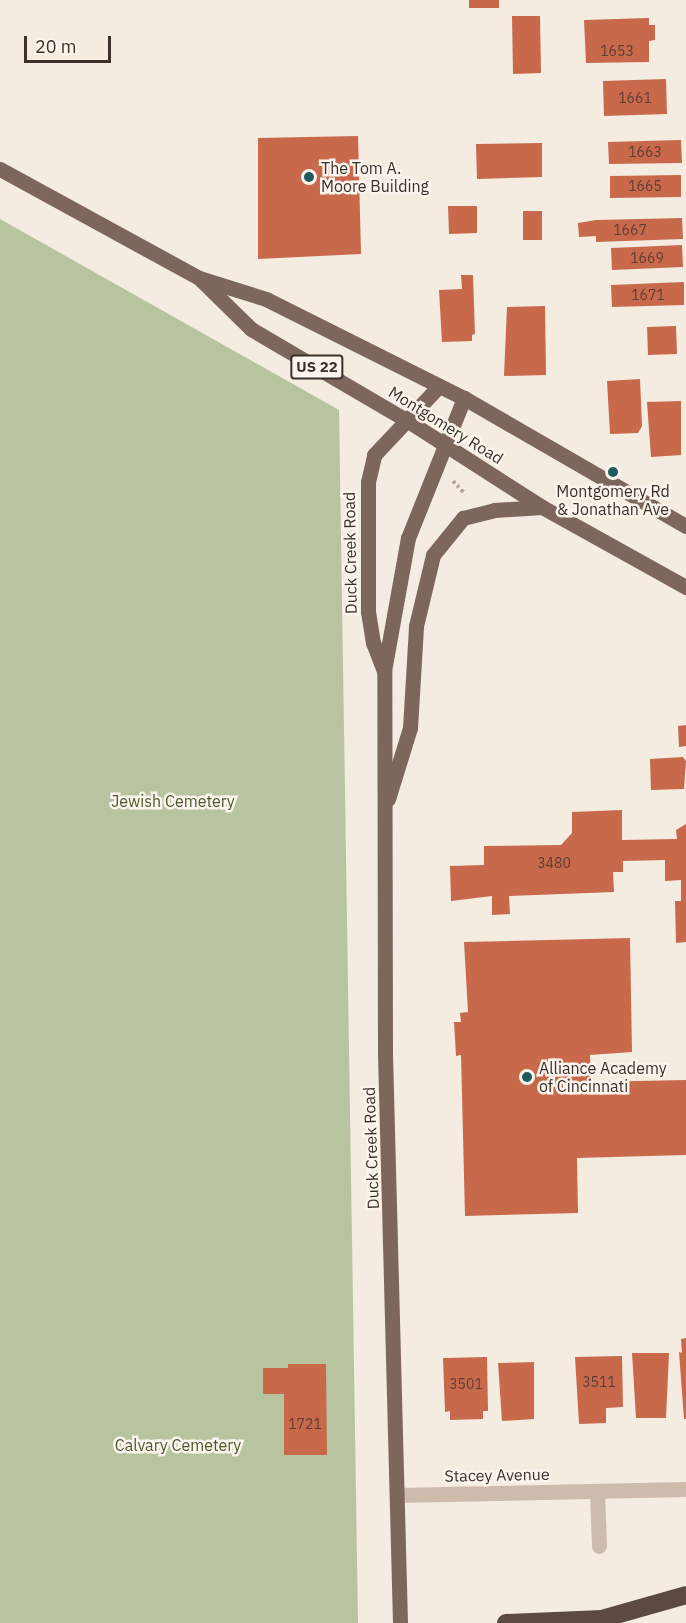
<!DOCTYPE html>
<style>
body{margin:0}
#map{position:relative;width:686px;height:1623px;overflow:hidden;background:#f4ebe1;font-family:"IBM Plex Sans",sans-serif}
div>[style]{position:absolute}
.green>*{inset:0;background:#b8c4a0}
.building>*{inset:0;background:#c8694b}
.path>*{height:4px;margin-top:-2px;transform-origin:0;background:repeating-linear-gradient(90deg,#b9a596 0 3px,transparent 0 6px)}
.minor>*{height:15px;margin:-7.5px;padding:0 7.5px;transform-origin:7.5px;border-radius:7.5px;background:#cdbbac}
.major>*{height:15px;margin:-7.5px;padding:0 7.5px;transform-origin:7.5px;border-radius:7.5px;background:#7d675c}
.highway>*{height:18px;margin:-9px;padding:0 9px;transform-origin:9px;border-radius:9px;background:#5c4a42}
.dots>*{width:16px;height:16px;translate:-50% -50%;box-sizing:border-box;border:3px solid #fbf5ee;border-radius:50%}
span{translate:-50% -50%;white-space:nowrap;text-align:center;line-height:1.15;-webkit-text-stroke:5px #fbf5ee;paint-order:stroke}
.number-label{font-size:14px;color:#5e3e33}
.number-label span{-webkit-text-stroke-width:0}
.shield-label span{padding:2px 4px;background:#fbf5ee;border:2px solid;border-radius:4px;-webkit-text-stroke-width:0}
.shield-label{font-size:15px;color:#3b302b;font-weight:700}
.poi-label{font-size:16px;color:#3b302b}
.left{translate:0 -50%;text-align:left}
.street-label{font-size:16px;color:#3b302b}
.park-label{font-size:16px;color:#4a5a2e}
.scale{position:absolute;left:24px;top:36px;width:87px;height:27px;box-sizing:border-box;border:3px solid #3b302b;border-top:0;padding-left:8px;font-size:18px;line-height:21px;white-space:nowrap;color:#3b302b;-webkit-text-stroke:4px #fbf5ee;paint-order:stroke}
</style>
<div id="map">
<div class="green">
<i style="clip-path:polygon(0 219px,339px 410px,358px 1623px,0 1623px)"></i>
</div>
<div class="building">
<i style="clip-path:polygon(469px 0,499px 0,499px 8px,469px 8px)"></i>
<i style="clip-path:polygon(512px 16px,540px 16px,541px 73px,513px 74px)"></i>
<i style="clip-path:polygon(649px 18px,649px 25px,655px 25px,655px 40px,649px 41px,649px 62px,586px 63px,584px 20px)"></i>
<i style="clip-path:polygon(666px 79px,667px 114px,604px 116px,603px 81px)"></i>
<i style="clip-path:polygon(358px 136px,361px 254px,258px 259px,258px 138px)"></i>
<i style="clip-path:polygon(681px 140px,682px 163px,609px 164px,608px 142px)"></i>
<i style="clip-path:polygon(542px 143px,542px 177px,477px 179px,476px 144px)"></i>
<i style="clip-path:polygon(681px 175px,681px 197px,610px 198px,610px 176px)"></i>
<i style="clip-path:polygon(448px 206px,477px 206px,477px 233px,449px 234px)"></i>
<i style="clip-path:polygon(523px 211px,542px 211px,542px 240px,523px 240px)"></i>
<i style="clip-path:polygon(682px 218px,683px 239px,596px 242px,596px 236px,579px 237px,578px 223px,596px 220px)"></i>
<i style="clip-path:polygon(682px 245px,683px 267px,612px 270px,611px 248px)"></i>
<i style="clip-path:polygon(461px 275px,473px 275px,475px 334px,472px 335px,472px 341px,442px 342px,439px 290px,462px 289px)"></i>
<i style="clip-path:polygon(684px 282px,684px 305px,612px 307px,611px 285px)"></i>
<i style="clip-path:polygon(545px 306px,546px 375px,504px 376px,507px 307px)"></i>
<i style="clip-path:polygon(676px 326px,677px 354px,648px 355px,647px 327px)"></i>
<i style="clip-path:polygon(640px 379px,642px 426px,638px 433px,610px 434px,607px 381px)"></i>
<i style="clip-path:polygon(681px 401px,681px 455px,651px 457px,647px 402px)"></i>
<i style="clip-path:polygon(686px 725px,686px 746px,679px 747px,678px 726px)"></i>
<i style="clip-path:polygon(683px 757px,686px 761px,684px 789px,651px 790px,650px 759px)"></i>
<i style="clip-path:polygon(622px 810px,622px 840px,677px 839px,676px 830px,686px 824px,686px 942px,676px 943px,675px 901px,681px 901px,681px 880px,665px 881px,665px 860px,623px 861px,623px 872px,613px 872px,614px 892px,509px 896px,510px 914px,492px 915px,492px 896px,451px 901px,450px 866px,484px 865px,484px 846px,561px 845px,572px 833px,572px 812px)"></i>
<i style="clip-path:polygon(630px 938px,632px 1052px,590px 1055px,591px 1082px,686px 1080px,686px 1155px,577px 1158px,578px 1213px,465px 1216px,461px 1055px,456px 1056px,454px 1022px,461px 1022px,460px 1013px,468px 1012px,464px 942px)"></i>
<i style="clip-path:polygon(686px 1338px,686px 1419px,684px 1419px,679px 1352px,682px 1353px,681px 1339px)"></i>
<i style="clip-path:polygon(632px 1353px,669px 1353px,666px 1418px,636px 1418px)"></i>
<i style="clip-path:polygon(622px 1356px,623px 1407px,606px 1408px,606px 1423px,579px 1424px,575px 1357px)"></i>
<i style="clip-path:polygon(487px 1357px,488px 1411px,483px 1411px,483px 1419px,450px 1420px,450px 1411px,445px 1412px,443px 1358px)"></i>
<i style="clip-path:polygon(534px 1362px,534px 1419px,502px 1421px,498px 1363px)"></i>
<i style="clip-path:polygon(288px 1364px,326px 1364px,327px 1455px,284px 1455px,284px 1394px,263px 1394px,263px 1368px,288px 1368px)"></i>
</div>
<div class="path">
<i style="left:453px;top:481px;width:18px;rotate:47deg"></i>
</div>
<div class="minor">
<i style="left:597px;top:1491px;width:55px;rotate:87.9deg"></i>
<i style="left:397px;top:1495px;width:289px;rotate:-1.2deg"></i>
</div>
<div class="major">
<i style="left:0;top:169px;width:227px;rotate:28.7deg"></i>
<i style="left:199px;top:278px;width:70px;rotate:17.4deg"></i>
<i style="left:266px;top:299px;width:221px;rotate:26.6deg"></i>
<i style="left:464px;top:398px;width:256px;rotate:30deg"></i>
<i style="left:201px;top:280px;width:70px;rotate:44.4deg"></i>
<i style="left:251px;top:329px;width:182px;rotate:30.4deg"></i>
<i style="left:408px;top:421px;width:159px;rotate:32.7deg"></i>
<i style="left:542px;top:507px;width:165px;rotate:29.1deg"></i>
<i style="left:384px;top:671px;width:30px;rotate:-111deg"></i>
<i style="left:373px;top:643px;width:31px;rotate:-99deg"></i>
<i style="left:368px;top:612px;width:130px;rotate:-90deg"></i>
<i style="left:368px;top:482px;width:28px;rotate:-77deg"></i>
<i style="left:374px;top:455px;width:95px;rotate:-46.7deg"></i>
<i style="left:388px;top:799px;width:74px;rotate:-72.8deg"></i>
<i style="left:410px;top:728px;width:102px;rotate:-86.6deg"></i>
<i style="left:416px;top:626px;width:73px;rotate:-76.5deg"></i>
<i style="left:433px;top:555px;width:48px;rotate:-51deg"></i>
<i style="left:463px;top:518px;width:32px;rotate:-14deg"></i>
<i style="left:494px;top:510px;width:48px;rotate:-3.6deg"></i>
<i style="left:400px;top:1623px;width:570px;rotate:-91.51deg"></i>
<i style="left:385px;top:1053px;width:382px;rotate:-90.1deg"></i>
<i style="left:384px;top:671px;width:135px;rotate:-79.8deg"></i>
<i style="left:408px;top:538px;width:151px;rotate:-68.2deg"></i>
</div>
<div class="highway">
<i style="left:506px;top:1623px;width:96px;rotate:-2.4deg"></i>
<i style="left:602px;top:1619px;width:87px;rotate:-15.9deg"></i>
</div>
<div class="dots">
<i style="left:309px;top:177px;background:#1f5a5e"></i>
<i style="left:613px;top:472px;background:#1f5a5e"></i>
<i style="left:527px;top:1077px;background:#1f5a5e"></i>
</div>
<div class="number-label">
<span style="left:617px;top:51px">1653</span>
<span style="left:635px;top:98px">1661</span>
<span style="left:645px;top:152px">1663</span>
<span style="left:645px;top:186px">1665</span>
<span style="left:630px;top:230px">1667</span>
<span style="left:647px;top:258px">1669</span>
<span style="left:648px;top:295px">1671</span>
<span style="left:554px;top:863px">3480</span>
<span style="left:599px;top:1382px">3511</span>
<span style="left:466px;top:1384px">3501</span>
<span style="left:305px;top:1424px">1721</span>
</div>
<div class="shield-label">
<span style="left:317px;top:367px">US 22</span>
</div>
<div class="poi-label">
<span class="left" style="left:321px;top:177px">The Tom A.<br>Moore Building</span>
<span style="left:613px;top:500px">Montgomery Rd<br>&amp; Jonathan Ave</span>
<span class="left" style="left:539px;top:1077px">Alliance Academy<br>of Cincinnati</span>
</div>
<div class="street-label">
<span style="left:446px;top:425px;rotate:32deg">Montgomery Road</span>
<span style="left:350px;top:553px;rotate:-91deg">Duck Creek Road</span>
<span style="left:371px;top:1148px;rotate:-92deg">Duck Creek Road</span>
<span style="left:497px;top:1475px;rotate:-1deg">Stacey Avenue</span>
</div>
<div class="park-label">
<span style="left:173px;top:801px">Jewish Cemetery</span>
<span style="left:178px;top:1445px">Calvary Cemetery</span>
</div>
<div class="scale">20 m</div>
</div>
